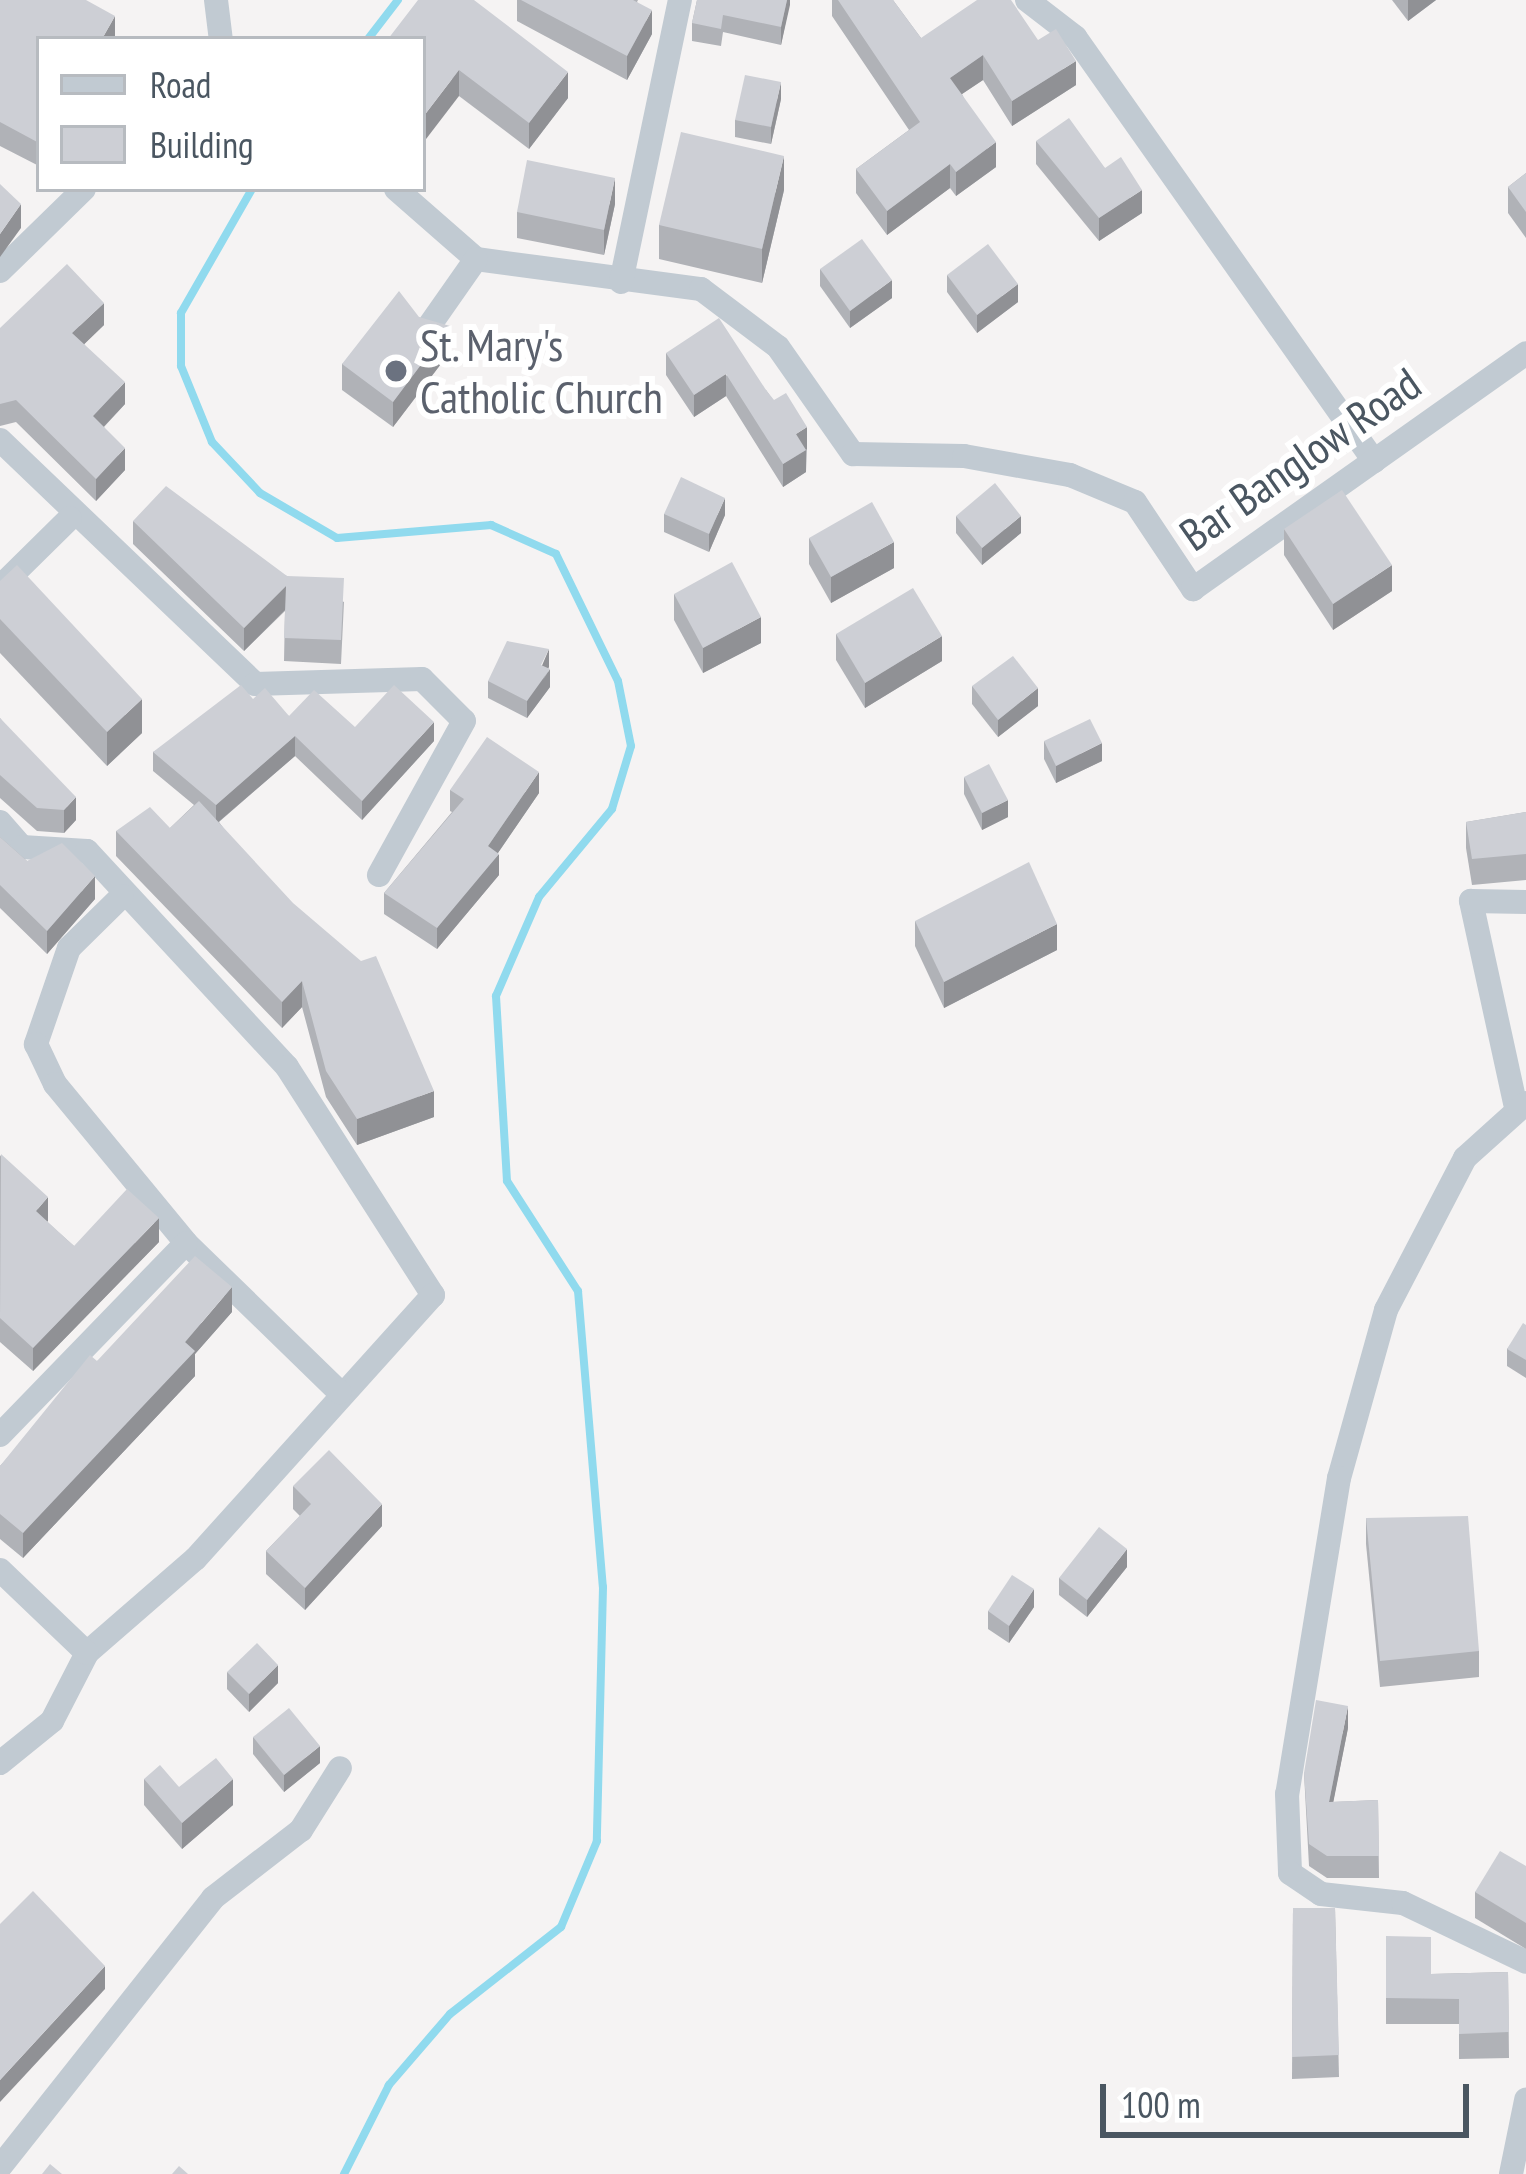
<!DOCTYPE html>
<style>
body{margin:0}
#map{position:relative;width:1526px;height:2174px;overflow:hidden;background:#f5f3f3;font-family:"PT Sans Narrow",sans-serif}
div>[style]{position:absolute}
.stream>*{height:8px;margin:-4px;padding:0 4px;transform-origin:4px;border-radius:4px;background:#90daee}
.minor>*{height:24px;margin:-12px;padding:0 12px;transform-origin:12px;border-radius:12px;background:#c1cad2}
.wall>*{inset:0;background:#b0b2b7}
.shaded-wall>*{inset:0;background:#909195}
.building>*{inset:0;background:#cdcfd5}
.dots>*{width:33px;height:33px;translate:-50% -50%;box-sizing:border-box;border:6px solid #fff;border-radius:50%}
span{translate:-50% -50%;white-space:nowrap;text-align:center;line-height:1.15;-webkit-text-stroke:12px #fff;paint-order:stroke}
.worship-label{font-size:45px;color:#5b616d}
.left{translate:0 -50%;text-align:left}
.street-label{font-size:45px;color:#4a5661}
.legend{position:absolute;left:36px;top:36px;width:390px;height:156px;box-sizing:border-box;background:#fff;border:3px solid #b7bbc0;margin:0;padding:15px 21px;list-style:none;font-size:36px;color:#4a5661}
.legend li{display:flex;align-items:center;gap:24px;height:60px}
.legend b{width:60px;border:3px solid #b7bbc0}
.scale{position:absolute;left:1100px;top:2084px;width:369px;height:54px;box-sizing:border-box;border:6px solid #4a5661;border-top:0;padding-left:15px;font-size:36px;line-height:42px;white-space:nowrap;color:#4a5661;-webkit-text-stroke:9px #fff;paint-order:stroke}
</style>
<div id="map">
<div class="stream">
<i style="left:368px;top:39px;width:49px;rotate:-52.4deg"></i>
<i style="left:252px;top:189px;width:143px;rotate:119.8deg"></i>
<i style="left:181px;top:313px;width:53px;rotate:90deg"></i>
<i style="left:181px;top:366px;width:82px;rotate:67.8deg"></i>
<i style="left:212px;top:442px;width:70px;rotate:46.7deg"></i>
<i style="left:260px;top:493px;width:89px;rotate:30.3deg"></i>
<i style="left:337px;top:538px;width:155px;rotate:-4.8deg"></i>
<i style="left:491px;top:525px;width:71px;rotate:24deg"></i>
<i style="left:556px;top:554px;width:141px;rotate:64deg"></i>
<i style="left:618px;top:681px;width:66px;rotate:78.7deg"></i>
<i style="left:631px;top:746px;width:66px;rotate:106.8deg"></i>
<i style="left:612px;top:809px;width:114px;rotate:129.7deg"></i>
<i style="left:539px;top:897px;width:108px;rotate:113.5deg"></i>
<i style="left:496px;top:996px;width:185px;rotate:86.6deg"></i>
<i style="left:507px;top:1181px;width:131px;rotate:57.2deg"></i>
<i style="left:578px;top:1291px;width:297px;rotate:85.2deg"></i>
<i style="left:603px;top:1587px;width:254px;rotate:91.4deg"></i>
<i style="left:597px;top:1841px;width:93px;rotate:112.7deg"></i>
<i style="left:561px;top:1927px;width:141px;rotate:141.9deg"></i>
<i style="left:450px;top:2014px;width:94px;rotate:130.7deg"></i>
<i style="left:389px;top:2085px;width:100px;rotate:116.8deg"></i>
</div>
<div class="minor">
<i style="left:216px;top:0;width:39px;rotate:83deg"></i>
<i style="left:1027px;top:0;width:61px;rotate:37.6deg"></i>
<i style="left:1075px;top:37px;width:519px;rotate:54.81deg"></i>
<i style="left:396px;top:189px;width:106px;rotate:41.2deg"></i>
<i style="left:476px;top:259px;width:227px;rotate:7.6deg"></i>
<i style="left:701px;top:289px;width:96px;rotate:37deg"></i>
<i style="left:778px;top:347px;width:131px;rotate:55deg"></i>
<i style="left:853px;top:454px;width:111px;rotate:1deg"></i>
<i style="left:964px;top:456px;width:108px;rotate:10.2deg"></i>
<i style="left:1070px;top:475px;width:70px;rotate:22.6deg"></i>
<i style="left:1135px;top:502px;width:105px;rotate:56.3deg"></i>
<i style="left:1193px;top:589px;width:408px;rotate:-35.3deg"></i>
<i style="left:0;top:271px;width:117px;rotate:-44.3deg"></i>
<i style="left:621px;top:282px;width:288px;rotate:-78.2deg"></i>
<i style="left:427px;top:329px;width:85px;rotate:-55deg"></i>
<i style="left:0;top:440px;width:353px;rotate:43.7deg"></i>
<i style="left:255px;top:684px;width:167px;rotate:-1.7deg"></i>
<i style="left:422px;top:679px;width:59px;rotate:45deg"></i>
<i style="left:464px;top:721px;width:176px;rotate:118.9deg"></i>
<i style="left:0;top:587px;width:98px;rotate:-44.6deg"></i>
<i style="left:0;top:822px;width:33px;rotate:49deg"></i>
<i style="left:22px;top:847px;width:65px;rotate:3.5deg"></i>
<i style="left:87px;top:851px;width:294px;rotate:47.2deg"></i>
<i style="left:287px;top:1067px;width:271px;rotate:57.4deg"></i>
<i style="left:433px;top:1295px;width:355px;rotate:132deg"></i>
<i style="left:195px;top:1559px;width:143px;rotate:139deg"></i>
<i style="left:87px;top:1653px;width:76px;rotate:117.2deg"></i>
<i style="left:52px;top:1721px;width:67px;rotate:141.1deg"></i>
<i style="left:122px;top:896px;width:74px;rotate:135.5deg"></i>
<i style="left:69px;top:948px;width:102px;rotate:109deg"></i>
<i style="left:36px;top:1044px;width:44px;rotate:64.6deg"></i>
<i style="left:55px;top:1084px;width:206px;rotate:50.5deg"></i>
<i style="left:186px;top:1243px;width:214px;rotate:44.2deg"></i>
<i style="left:1515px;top:1103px;width:207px;rotate:-102.3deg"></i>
<i style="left:1471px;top:901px;width:55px;rotate:1deg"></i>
<i style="left:1526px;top:1103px;width:82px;rotate:138deg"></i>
<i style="left:1465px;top:1158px;width:171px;rotate:117.5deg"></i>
<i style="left:1386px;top:1310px;width:174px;rotate:105.6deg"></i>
<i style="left:1339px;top:1478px;width:320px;rotate:99.3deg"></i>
<i style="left:1287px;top:1794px;width:79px;rotate:87.8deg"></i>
<i style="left:1290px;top:1873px;width:37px;rotate:34deg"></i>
<i style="left:1321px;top:1894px;width:82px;rotate:6.3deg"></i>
<i style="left:1403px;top:1903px;width:136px;rotate:25.6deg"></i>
<i style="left:0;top:1435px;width:267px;rotate:-45.9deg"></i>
<i style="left:0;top:1570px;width:120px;rotate:43.7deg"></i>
<i style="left:0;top:2167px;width:343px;rotate:-51.6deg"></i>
<i style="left:213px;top:1898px;width:111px;rotate:-37.7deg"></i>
<i style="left:301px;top:1830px;width:73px;rotate:-57.8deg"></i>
<i style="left:1511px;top:2174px;width:76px;rotate:-78.5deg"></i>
</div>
<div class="wall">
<i style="clip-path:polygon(0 0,115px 39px,39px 39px,39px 166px,0 146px)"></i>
<i style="clip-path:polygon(418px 0,568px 98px,529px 149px,459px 96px)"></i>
<i style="clip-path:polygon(517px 0,638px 0,637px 2px,652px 34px,627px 80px,517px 21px)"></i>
<i style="clip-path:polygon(697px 0,790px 0,781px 45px,723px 32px,721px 46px,692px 41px,692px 23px)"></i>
<i style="clip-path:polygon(832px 0,893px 0,921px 38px,1038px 40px,1076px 85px,1012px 126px,983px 80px,962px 94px,996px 167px,956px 196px,950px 188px,887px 235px,856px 193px,856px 169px,909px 130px,832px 16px)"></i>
<i style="clip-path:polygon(1392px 0,1436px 0,1408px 21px)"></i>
<i style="clip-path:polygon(781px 99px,771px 144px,735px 137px,735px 120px)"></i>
<i style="clip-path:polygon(1036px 141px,1105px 168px,1142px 213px,1099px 241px,1036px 164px)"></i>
<i style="clip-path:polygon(1526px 173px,1526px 238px,1508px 213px,1508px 187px)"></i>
<i style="clip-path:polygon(784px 190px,762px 283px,659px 259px,659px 225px)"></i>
<i style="clip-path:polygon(615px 204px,604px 255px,517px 238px,517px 212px)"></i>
<i style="clip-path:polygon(820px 269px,892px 298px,850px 328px,820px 286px)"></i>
<i style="clip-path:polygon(947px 275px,1018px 302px,977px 333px,947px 292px)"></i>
<i style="clip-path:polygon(419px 317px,450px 352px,393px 427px,342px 390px,342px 364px)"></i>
<i style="clip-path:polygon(104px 325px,84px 344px,125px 404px,104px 427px,125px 470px,96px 501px,16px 422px,0 426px,0 328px)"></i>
<i style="clip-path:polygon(666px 353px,766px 390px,807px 449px,806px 472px,783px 487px,726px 396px,694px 417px,666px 375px)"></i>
<i style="clip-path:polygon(664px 514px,725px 515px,709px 552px,664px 532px)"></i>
<i style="clip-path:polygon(956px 516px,1021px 533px,982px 565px,956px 533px)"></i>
<i style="clip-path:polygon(133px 521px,287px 576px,344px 602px,341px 664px,284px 661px,285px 611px,244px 651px,133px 544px)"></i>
<i style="clip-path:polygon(1284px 529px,1392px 591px,1333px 630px,1284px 555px)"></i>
<i style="clip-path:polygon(809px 538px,894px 568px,831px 603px,809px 564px)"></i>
<i style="clip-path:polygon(0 581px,142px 733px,107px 766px,0 653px)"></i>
<i style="clip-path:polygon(674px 594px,761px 643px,703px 673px,674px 620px)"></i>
<i style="clip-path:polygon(836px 634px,942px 661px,865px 708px,836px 660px)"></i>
<i style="clip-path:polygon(548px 668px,550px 687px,527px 718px,488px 698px,488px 681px)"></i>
<i style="clip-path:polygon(972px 686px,1038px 706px,998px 737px,972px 704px)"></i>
<i style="clip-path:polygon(253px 699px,289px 716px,434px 741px,362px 820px,295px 756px,219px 822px,434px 1117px,357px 1145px,326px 1097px,302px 1007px,282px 1028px,116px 856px,116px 831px,170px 828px,194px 805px,153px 771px,153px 752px)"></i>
<i style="clip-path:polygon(0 718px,76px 820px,64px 833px,37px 831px,0 798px)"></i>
<i style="clip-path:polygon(1044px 741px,1102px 761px,1056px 783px,1044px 759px)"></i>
<i style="clip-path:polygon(964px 777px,1008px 817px,982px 830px,964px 794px)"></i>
<i style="clip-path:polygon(450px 790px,539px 793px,498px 853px,499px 875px,437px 949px,384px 914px,384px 893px,452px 812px,450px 811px)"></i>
<i style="clip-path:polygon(1526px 812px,1526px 880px,1472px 885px,1466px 848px,1466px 822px)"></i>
<i style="clip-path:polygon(0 837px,27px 861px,95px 899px,47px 954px,0 908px)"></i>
<i style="clip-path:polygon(915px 921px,1057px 950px,944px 1008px,915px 946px)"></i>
<i style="clip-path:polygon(0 1155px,47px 1222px,74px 1246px,159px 1242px,33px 1371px,0 1342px)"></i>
<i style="clip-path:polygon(232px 1312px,195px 1354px,195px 1376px,23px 1558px,0 1539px,0 1466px,97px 1361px)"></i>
<i style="clip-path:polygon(1526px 1325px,1526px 1378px,1507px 1366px,1507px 1349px)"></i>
<i style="clip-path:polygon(293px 1486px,382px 1526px,305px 1610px,266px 1574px,266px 1551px,300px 1516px,293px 1509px)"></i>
<i style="clip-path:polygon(1366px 1518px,1479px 1651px,1479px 1677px,1380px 1687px,1366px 1544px)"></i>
<i style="clip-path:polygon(1127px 1567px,1087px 1617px,1059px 1595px,1059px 1578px)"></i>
<i style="clip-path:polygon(1034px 1607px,1009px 1643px,988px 1629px,988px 1611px)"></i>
<i style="clip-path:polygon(227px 1672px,278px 1683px,249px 1712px,227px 1689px)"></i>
<i style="clip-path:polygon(1348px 1728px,1333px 1802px,1378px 1800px,1379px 1878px,1327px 1878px,1309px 1866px,1304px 1773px)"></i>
<i style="clip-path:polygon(253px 1737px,320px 1763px,284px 1792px,253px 1754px)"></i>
<i style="clip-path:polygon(144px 1779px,179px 1787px,233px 1805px,182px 1849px,144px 1805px)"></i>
<i style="clip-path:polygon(1526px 1866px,1526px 1949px,1475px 1918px,1475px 1892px)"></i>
<i style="clip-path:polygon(1293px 1908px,1335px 1908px,1339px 2077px,1292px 2079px)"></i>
<i style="clip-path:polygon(1386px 1936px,1431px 1974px,1508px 1972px,1509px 2058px,1459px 2059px,1459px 2024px,1386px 2024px)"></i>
</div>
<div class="shaded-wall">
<i style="clip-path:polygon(787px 0,790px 0,790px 5px,781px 45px,781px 27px)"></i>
<i style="clip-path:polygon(1408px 0,1436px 0,1408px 21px)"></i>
<i style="clip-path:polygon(652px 10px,652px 34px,627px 80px,627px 56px)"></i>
<i style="clip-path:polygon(115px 16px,115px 39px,102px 39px)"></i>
<i style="clip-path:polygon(983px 55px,983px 80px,950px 102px,950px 78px)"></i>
<i style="clip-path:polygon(1076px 61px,1076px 85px,1012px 126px,1012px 101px)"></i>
<i style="clip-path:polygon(459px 70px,459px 96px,423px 143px,423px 117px)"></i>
<i style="clip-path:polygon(568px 72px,568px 98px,529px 149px,529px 123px)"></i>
<i style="clip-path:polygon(781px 82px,781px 99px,771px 144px,771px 127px)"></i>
<i style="clip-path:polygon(996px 142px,996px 167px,956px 196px,956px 172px)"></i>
<i style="clip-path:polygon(784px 156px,784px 190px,762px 283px,762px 249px)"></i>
<i style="clip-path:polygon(950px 164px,950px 188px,887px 235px,887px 211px)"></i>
<i style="clip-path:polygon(615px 178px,615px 204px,604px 255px,604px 230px)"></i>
<i style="clip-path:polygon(1142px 190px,1142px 213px,1099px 241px,1099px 218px)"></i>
<i style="clip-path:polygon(21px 204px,21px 228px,0 257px,0 234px)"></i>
<i style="clip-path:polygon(892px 280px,892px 298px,850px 328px,850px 311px)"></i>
<i style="clip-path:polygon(1018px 284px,1018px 302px,977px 333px,977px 315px)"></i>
<i style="clip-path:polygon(104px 303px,104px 325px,72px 356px,72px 333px)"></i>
<i style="clip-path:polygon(450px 326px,450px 352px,393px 427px,393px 402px)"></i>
<i style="clip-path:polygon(726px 374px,726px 396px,694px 417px,694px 395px)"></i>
<i style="clip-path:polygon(125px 382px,125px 404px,93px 438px,93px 416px)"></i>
<i style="clip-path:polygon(807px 427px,807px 449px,796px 456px,796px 434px)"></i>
<i style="clip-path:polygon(125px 448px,125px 470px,96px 501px,96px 479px)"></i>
<i style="clip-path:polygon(806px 450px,806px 472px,783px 487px,783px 464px)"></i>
<i style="clip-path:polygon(725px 498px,725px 515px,709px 552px,709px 534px)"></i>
<i style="clip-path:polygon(1021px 516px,1021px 533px,982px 565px,982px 548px)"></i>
<i style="clip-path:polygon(894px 542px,894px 568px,831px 603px,831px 577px)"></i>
<i style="clip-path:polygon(1392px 565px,1392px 591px,1333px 630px,1333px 604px)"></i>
<i style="clip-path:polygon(286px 586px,286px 609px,244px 651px,244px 628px)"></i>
<i style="clip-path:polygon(761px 617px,761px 643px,703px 673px,703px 648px)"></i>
<i style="clip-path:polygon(942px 636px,942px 661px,865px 708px,865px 683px)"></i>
<i style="clip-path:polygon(549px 649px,549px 667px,543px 680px,550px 669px,550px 687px,527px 718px,527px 701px)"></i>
<i style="clip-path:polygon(1038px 688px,1038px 706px,998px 737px,998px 720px)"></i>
<i style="clip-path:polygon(142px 699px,142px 733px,107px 766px,107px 732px)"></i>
<i style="clip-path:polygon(434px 722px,434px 741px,362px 820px,362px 801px)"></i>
<i style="clip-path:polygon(295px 736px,295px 756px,216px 824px,216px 805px)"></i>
<i style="clip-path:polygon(1102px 743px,1102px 761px,1056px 783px,1056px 766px)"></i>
<i style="clip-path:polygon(539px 772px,539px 793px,491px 863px,499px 854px,499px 875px,437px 949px,437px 928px,488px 846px)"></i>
<i style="clip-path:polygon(76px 797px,76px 820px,64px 833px,64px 810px)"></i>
<i style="clip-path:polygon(1008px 800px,1008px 817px,982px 830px,982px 813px)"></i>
<i style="clip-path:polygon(95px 876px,95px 899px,47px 954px,47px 931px)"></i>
<i style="clip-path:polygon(1057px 924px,1057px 950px,944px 1008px,944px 982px)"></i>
<i style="clip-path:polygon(302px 981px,302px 1007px,282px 1028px,282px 1002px)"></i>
<i style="clip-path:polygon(434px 1091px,434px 1117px,357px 1145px,357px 1119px)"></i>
<i style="clip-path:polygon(48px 1197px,48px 1221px,36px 1235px,36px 1211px)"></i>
<i style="clip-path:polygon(159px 1218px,159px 1242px,33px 1371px,33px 1348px)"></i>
<i style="clip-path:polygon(232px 1287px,232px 1312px,195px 1354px,195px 1376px,23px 1558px,23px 1533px)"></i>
<i style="clip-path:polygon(382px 1504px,382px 1526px,305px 1610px,305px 1588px)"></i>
<i style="clip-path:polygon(1127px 1549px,1127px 1567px,1087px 1617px,1087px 1600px)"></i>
<i style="clip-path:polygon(1034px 1589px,1034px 1607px,1009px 1643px,1009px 1626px)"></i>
<i style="clip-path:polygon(278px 1665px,278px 1683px,249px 1712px,249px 1694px)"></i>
<i style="clip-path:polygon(1348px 1706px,1348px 1728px,1329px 1824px,1329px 1802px)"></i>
<i style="clip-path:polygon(320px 1746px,320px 1763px,284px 1792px,284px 1775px)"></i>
<i style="clip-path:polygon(233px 1779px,233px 1805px,182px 1849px,182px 1823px)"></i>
<i style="clip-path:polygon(105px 1966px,105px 1989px,0 2102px,0 2080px)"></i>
</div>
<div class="building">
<i style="clip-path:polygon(0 0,86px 0,115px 16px,102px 39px,39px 39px,39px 143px,0 122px)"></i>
<i style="clip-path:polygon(418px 0,474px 0,568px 72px,529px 123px,459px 70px,423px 117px,423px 39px,388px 39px)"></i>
<i style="clip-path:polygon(521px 0,633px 0,652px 10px,627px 56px)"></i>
<i style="clip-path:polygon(697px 0,787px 0,781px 27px,723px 15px,721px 29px,692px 23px)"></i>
<i style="clip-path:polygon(838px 0,893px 0,921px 38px,977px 0,1011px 0,1038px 40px,1056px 29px,1076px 61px,1012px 101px,983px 55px,950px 78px,996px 142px,956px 172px,950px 164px,887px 211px,856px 169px,920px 122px)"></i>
<i style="clip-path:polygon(745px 75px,781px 82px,771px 127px,735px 120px)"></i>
<i style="clip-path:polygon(1069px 118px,1105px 168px,1121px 157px,1142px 190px,1099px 218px,1036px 141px)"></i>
<i style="clip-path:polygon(681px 132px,784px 156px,762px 249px,659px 225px)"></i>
<i style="clip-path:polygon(527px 160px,615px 178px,604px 230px,517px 212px)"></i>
<i style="clip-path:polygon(1526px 173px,1526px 212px,1508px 187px)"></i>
<i style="clip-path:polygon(0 184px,21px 204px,0 234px)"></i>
<i style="clip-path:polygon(862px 239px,892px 280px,850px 311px,820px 269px)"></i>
<i style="clip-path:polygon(988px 244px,1018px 284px,977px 315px,947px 275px)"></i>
<i style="clip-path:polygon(67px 264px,104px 303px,72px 333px,125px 382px,93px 416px,125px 448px,96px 479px,16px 400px,0 404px,0 328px)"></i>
<i style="clip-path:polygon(399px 291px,419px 317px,450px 326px,393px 402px,342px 364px)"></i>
<i style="clip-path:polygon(719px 318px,766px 390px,774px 400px,786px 393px,807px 427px,796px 434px,806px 450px,783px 464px,726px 374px,694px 395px,666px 353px)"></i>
<i style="clip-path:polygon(681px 477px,725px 498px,709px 534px,664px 514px)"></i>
<i style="clip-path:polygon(995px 483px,1021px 516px,982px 548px,956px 516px)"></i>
<i style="clip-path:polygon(166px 486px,287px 576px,344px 578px,341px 640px,284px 638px,286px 586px,244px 628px,133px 521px)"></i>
<i style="clip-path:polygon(1342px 490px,1392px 565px,1333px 604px,1284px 529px)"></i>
<i style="clip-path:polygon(872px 502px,894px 542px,831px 577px,809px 538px)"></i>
<i style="clip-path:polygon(732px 562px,761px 617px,703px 648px,674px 594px)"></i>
<i style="clip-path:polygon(17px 565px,142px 699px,107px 732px,0 619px,0 581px)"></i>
<i style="clip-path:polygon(913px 588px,942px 636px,865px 683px,836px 634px)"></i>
<i style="clip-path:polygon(507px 641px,549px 649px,541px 665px,550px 669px,527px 701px,488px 681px)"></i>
<i style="clip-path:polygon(1013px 656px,1038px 688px,998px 720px,972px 686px)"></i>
<i style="clip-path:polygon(241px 685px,253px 699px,265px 688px,289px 716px,314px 690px,355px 727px,394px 685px,434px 722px,362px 801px,295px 736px,216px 805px,153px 752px)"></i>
<i style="clip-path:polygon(0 718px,76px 797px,64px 810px,37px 808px,0 775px)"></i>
<i style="clip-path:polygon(1090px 719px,1102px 743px,1056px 766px,1044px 741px)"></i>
<i style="clip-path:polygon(487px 737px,539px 772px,488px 846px,499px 854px,437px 928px,384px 893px,464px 799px,450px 790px)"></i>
<i style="clip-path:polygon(989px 764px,1008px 800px,982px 813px,964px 777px)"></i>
<i style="clip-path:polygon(199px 801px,293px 903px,361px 961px,376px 956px,434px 1091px,357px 1119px,326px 1071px,302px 981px,282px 1002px,116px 831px,150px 807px,170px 828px)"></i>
<i style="clip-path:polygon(1526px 812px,1526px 854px,1472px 859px,1466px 822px)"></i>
<i style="clip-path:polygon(0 837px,27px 861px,62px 843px,95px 876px,47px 931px,0 885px)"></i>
<i style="clip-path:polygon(1029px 862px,1057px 924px,944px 982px,915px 921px)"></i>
<i style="clip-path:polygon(1px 1154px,48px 1197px,36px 1211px,74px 1246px,127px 1189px,159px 1218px,33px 1348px,0 1318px)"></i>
<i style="clip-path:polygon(195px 1256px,232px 1287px,185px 1342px,195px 1351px,23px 1533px,0 1514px,0 1466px,90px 1355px,97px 1361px)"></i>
<i style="clip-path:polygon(1523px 1323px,1526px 1325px,1526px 1360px,1507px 1349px)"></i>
<i style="clip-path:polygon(329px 1450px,382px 1504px,305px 1588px,266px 1551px,311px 1504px,293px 1486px)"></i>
<i style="clip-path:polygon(1468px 1516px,1479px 1651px,1380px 1661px,1366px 1518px)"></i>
<i style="clip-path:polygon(1099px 1527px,1127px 1549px,1087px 1600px,1059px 1578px)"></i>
<i style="clip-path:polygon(1012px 1575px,1034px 1589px,1009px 1626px,988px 1611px)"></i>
<i style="clip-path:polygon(257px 1643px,278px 1665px,249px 1694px,227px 1672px)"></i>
<i style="clip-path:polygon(1316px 1700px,1348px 1706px,1329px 1802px,1378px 1800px,1379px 1856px,1327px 1856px,1309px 1844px,1304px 1773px)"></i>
<i style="clip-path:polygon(289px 1708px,320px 1746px,284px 1775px,253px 1737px)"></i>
<i style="clip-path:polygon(216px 1758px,233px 1779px,182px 1823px,144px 1779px,160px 1765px,179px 1787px)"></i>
<i style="clip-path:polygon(1500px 1851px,1526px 1866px,1526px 1923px,1475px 1892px)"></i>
<i style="clip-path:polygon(33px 1891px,105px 1966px,0 2080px,0 1924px)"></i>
<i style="clip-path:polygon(1293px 1908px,1335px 1908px,1339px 2055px,1292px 2057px)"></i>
<i style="clip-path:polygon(1386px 1936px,1431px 1937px,1431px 1974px,1508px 1972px,1509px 2032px,1459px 2034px,1459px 1999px,1386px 1998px)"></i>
<i style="clip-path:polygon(50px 2164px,62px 2174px,42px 2174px)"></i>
<i style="clip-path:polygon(179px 2166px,188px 2174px,172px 2174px)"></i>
</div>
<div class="dots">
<i style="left:396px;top:371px;background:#6b7280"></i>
</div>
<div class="worship-label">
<span class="left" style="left:420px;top:371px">St. Mary's<br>Catholic Church</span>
</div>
<div class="street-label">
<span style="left:1300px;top:459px;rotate:-35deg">Bar Banglow Road</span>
</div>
<ul class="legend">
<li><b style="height:15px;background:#c1cad2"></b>Road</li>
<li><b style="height:33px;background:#cdcfd5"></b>Building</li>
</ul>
<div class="scale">100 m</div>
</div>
